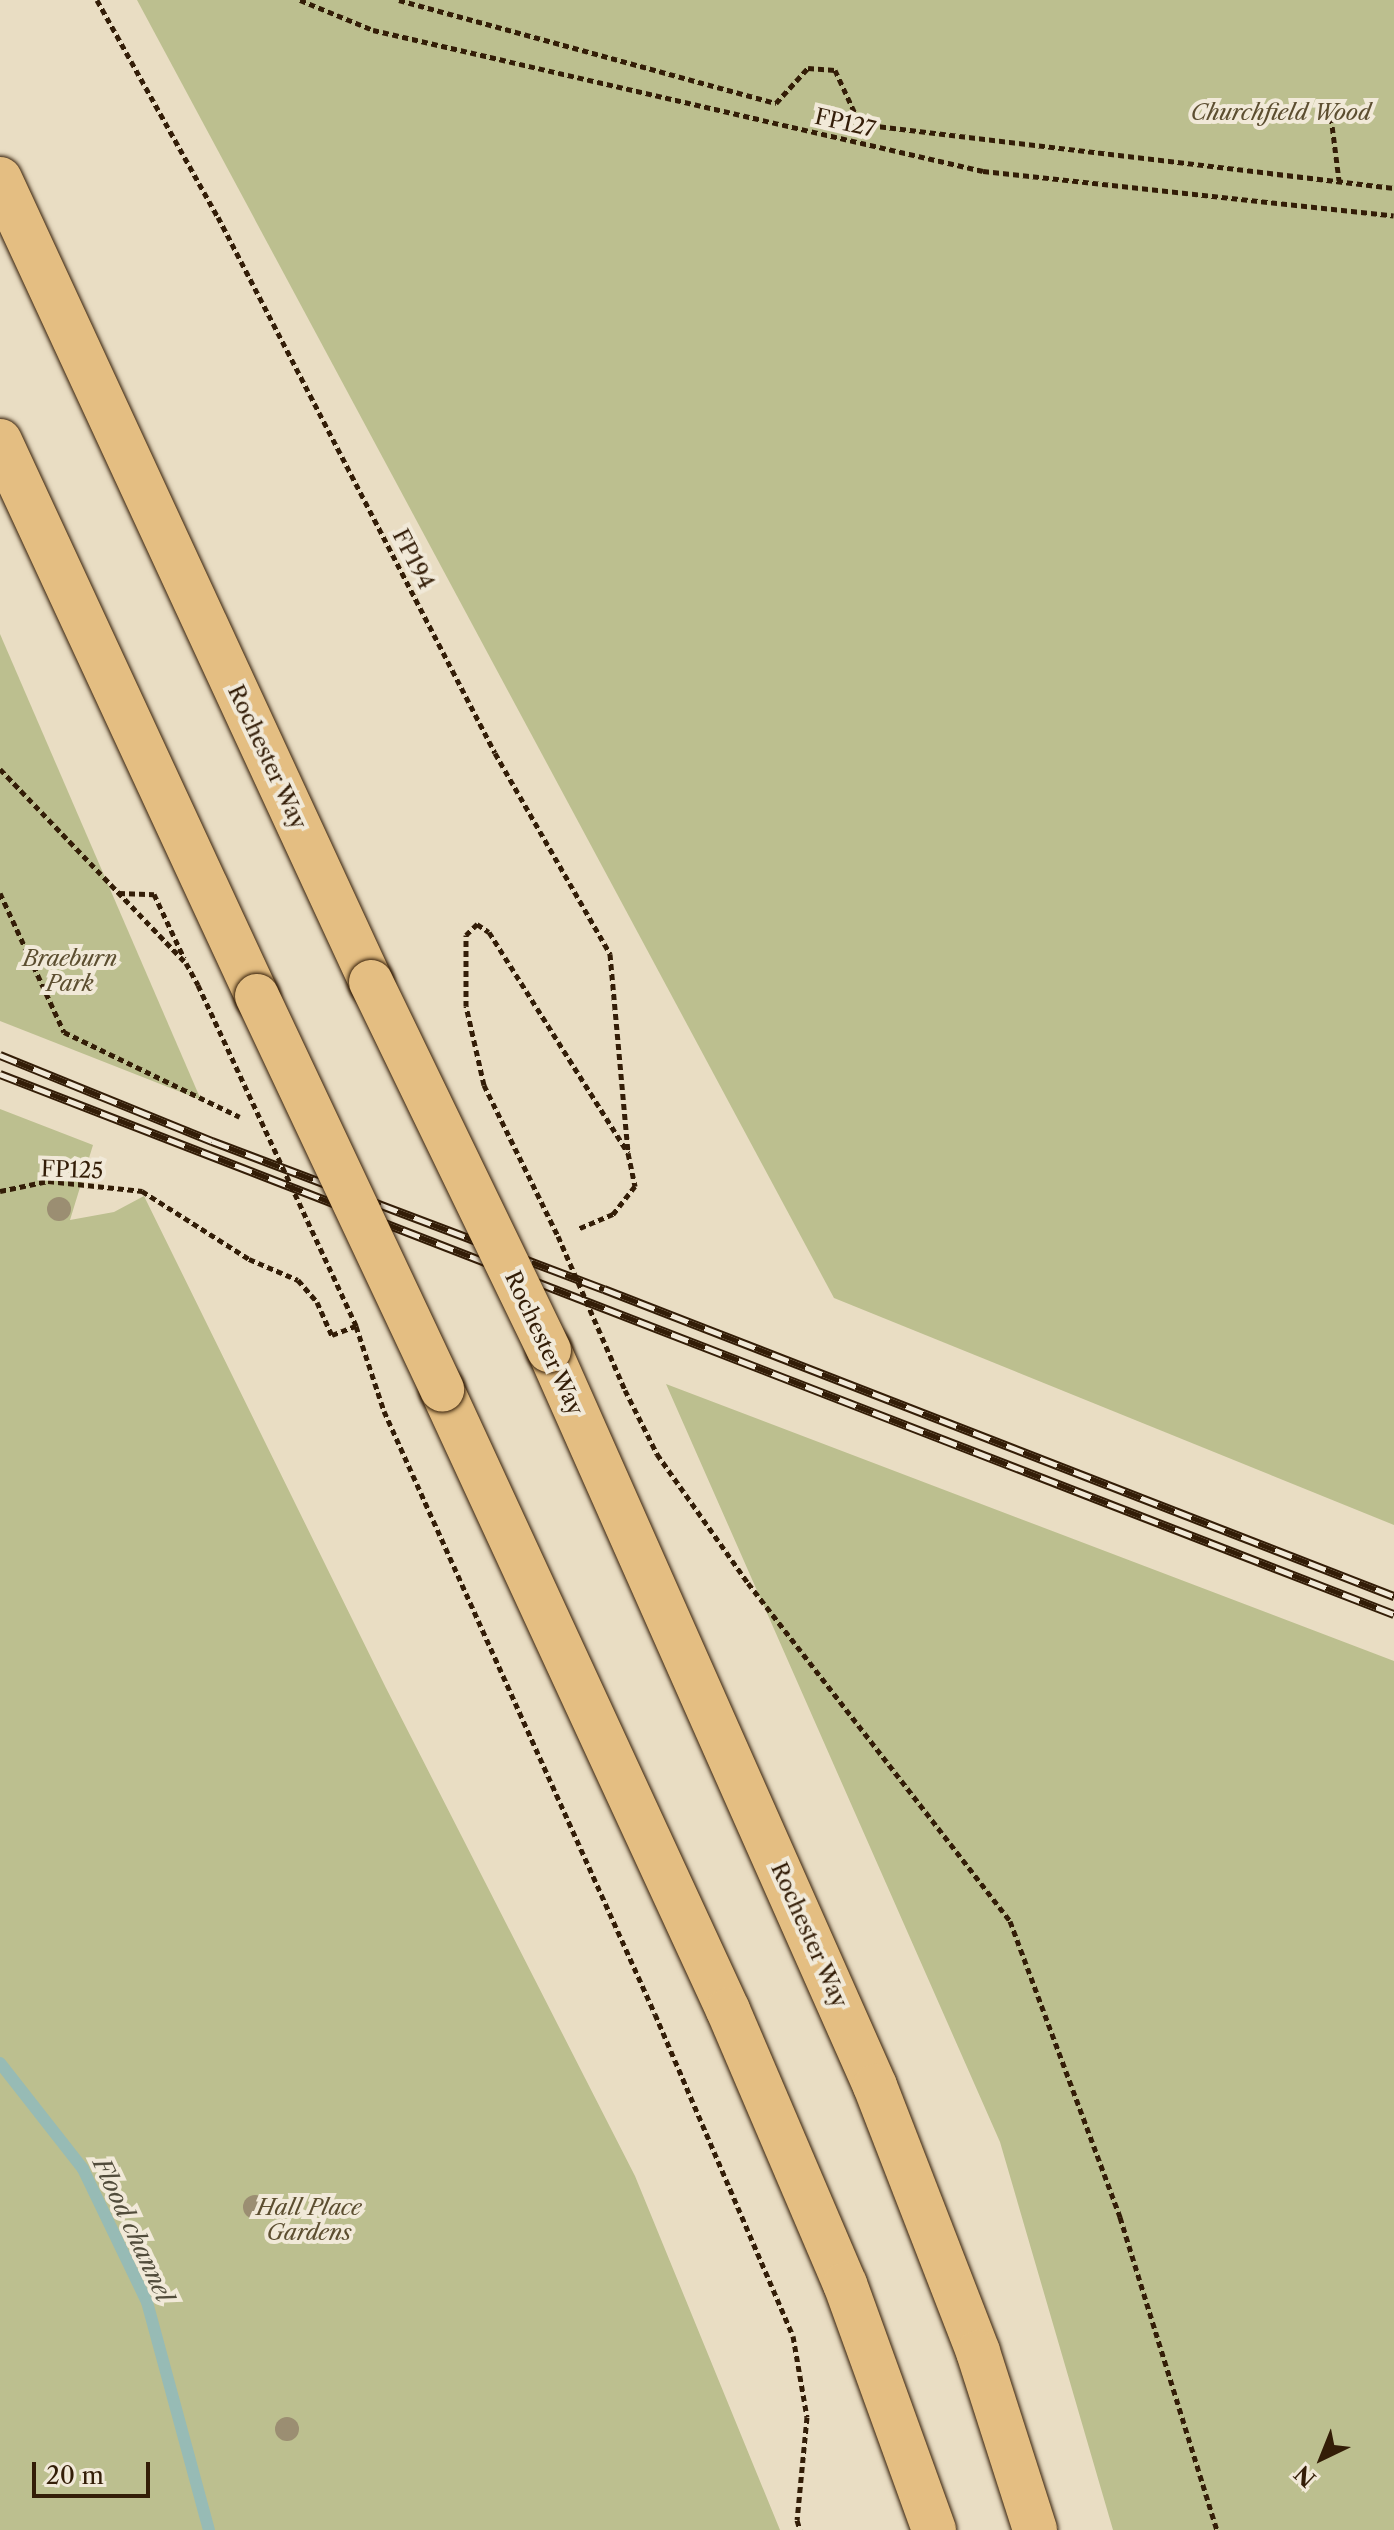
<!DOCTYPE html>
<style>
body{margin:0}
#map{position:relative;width:1394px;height:2530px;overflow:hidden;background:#e9ddc3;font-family:"Libre Caslon Text",serif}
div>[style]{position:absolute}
.green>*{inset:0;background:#bcbf8f}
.stream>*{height:12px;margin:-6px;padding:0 6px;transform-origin:6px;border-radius:6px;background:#97bbb5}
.path>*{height:5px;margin-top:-2.5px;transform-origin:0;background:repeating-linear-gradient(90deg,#331d07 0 6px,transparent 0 10px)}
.roads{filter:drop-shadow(0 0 2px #331d07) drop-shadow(0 0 2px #331d07)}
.trunk>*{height:44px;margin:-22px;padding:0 22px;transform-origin:22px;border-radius:22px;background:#e4be82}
.rail>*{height:9px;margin-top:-4.5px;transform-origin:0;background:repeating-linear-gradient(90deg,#f1e9d8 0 18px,#331d07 0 36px);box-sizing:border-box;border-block:2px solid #331d07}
.path-bridge>*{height:5px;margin-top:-2.5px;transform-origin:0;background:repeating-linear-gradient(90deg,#331d07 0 6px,transparent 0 10px)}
.bridges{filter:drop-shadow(0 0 2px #331d07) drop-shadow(0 0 2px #331d07)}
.trunk-bridge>*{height:44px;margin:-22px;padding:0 22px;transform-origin:22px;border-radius:22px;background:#e4be82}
.trees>*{width:24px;height:24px;margin:-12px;border-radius:50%;background:#9b8e72}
span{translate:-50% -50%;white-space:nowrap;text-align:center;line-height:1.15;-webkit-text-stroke:8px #f1e9d8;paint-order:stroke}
.park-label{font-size:22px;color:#5c4e30;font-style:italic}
.street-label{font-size:22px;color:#331d07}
.water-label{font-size:24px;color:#514c3b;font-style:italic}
.north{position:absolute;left:1282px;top:2418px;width:80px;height:80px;-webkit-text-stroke:6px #f1e9d8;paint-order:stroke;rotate:223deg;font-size:22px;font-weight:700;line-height:32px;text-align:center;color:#331d07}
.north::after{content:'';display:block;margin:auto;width:28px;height:36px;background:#331d07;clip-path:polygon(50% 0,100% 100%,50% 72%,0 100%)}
.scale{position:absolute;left:32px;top:2462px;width:118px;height:36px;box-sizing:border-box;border:4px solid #331d07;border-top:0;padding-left:10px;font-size:24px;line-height:28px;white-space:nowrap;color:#331d07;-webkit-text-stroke:6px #f1e9d8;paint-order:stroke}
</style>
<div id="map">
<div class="green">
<i style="clip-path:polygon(137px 0,1394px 0,1394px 1525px,834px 1298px)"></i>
<i style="clip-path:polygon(0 634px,201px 1100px,0 1021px)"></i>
<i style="clip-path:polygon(0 1109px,93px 1145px,70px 1220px,114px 1212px,144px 1196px,386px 1688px,635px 2176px,780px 2530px,0 2530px)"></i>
<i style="clip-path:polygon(666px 1384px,1394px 1661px,1394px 2530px,1113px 2530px,1000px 2142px)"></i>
</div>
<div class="stream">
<i style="left:0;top:2063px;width:135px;rotate:51.9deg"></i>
<i style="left:83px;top:2169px;width:148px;rotate:64.3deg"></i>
<i style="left:147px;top:2302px;width:236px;rotate:74.8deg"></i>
</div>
<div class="path">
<i style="left:97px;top:0;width:248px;rotate:60.9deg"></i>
<i style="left:218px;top:217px;width:603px;rotate:62.67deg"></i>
<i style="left:495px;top:753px;width:232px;rotate:60.2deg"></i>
<i style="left:610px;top:954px;width:200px;rotate:84.8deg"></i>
<i style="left:300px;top:0;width:79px;rotate:22.3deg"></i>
<i style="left:373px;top:30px;width:626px;rotate:13.02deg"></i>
<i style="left:983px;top:171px;width:413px;rotate:6.2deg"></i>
<i style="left:399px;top:0;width:391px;rotate:15.3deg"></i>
<i style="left:776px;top:103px;width:47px;rotate:-47.6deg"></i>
<i style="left:808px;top:68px;width:27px;rotate:4deg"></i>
<i style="left:835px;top:70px;width:60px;rotate:65.2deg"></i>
<i style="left:860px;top:124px;width:538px;rotate:6.83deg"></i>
<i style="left:1331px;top:117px;width:64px;rotate:82.8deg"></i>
<i style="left:0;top:769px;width:269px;rotate:46.2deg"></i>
<i style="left:186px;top:963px;width:25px;rotate:61deg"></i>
<i style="left:0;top:893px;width:153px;rotate:65.3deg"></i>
<i style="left:64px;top:1032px;width:195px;rotate:25.8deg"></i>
<i style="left:119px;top:893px;width:35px;rotate:2deg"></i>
<i style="left:154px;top:894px;width:71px;rotate:64.9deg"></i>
<i style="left:484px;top:1085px;width:81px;rotate:-102.8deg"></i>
<i style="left:466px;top:1006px;width:71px;rotate:-90deg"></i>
<i style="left:466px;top:935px;width:16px;rotate:-45deg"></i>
<i style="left:477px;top:924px;width:14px;rotate:34deg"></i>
<i style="left:489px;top:932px;width:261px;rotate:57.8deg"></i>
<i style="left:628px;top:1153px;width:34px;rotate:78deg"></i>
<i style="left:635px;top:1186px;width:36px;rotate:128deg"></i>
<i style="left:613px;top:1214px;width:39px;rotate:157deg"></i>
<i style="left:0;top:1191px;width:49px;rotate:-11.8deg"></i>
<i style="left:48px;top:1181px;width:95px;rotate:6.1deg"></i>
<i style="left:142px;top:1191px;width:127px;rotate:32.4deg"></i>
<i style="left:249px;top:1259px;width:53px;rotate:23.2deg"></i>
<i style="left:298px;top:1280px;width:29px;rotate:49deg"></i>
<i style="left:317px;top:1302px;width:36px;rotate:66deg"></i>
<i style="left:332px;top:1335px;width:26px;rotate:-21deg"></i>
<i style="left:356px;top:1326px;width:89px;rotate:71.8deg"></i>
<i style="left:384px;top:1411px;width:661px;rotate:65.8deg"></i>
<i style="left:655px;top:2014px;width:350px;rotate:66.8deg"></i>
<i style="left:793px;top:2336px;width:82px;rotate:80.2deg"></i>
<i style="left:807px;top:2417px;width:103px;rotate:95.5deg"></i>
<i style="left:797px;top:2520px;width:10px;rotate:73deg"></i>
<i style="left:625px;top:1390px;width:72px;rotate:63.4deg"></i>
<i style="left:657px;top:1454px;width:158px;rotate:54.8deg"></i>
<i style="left:748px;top:1583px;width:428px;rotate:52.2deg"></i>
<i style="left:1010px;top:1921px;width:316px;rotate:69.6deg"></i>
<i style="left:1120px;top:2217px;width:328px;rotate:72.8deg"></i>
</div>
<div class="roads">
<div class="trunk">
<i style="left:0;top:179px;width:885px;rotate:65.2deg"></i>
<i style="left:0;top:441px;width:612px;rotate:65.15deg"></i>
<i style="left:549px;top:1350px;width:805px;rotate:66.11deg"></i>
<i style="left:875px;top:2086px;width:285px;rotate:68.8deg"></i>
<i style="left:978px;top:2352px;width:187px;rotate:72.2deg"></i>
<i style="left:442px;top:1390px;width:683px;rotate:65.24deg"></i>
<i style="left:728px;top:2010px;width:298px;rotate:66.9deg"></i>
<i style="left:845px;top:2284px;width:262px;rotate:70.1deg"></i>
</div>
</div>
<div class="rail">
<i style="left:0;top:1055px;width:229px;rotate:22.1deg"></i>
<i style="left:212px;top:1141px;width:419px;rotate:20.7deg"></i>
<i style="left:604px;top:1289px;width:848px;rotate:21.24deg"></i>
<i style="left:0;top:1074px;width:1495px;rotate:21.18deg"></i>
</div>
<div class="path-bridge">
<i style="left:198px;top:985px;width:376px;rotate:65.1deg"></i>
<i style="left:484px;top:1085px;width:168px;rotate:63.9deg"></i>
<i style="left:558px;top:1236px;width:168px;rotate:66.5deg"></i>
</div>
<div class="bridges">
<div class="trunk-bridge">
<i style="left:371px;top:982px;width:409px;rotate:64.2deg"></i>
<i style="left:257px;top:996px;width:435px;rotate:64.8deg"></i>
</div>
</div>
<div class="trees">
<i style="left:59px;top:1209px"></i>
<i style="left:255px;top:2207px"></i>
<i style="left:287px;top:2429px"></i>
</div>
<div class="park-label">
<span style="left:1281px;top:113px">Churchfield Wood</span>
<span style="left:70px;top:971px">Braeburn<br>Park</span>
<span style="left:309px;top:2220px">Hall Place<br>Gardens</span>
</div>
<div class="street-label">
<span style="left:845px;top:123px;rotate:13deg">FP127</span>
<span style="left:413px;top:559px;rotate:63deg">FP194</span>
<span style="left:267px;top:757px;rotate:65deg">Rochester Way</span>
<span style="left:72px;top:1170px;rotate:2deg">FP125</span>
<span style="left:544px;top:1343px;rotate:65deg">Rochester Way</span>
<span style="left:809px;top:1935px;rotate:66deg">Rochester Way</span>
</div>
<div class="water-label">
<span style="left:133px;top:2230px;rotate:65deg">Flood channel</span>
</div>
<div class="north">N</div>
<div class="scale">20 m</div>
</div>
